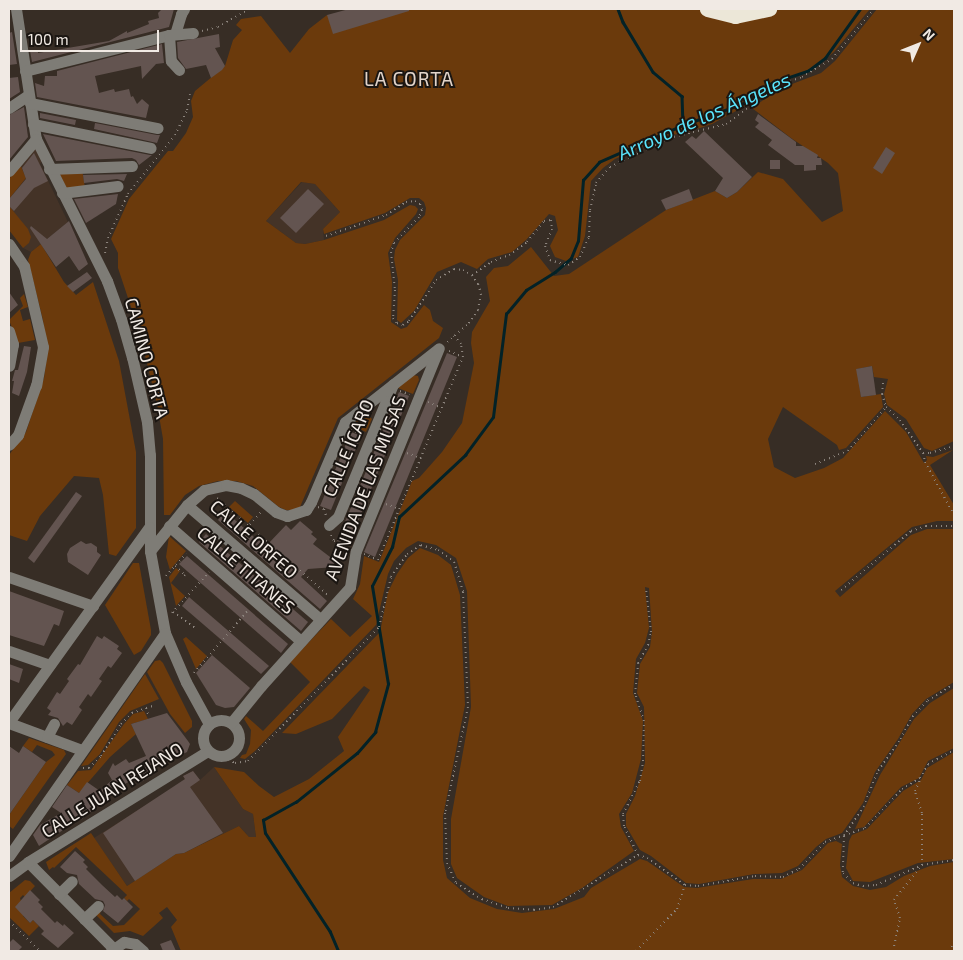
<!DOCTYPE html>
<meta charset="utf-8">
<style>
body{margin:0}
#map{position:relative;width:963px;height:960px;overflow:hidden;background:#372d25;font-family:"Exo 2",sans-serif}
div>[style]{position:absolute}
.built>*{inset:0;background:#443327}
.green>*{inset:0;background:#6b3a0c}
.stream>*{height:2.5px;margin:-1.25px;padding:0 1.25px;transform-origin:1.25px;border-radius:1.25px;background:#032227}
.building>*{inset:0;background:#635450}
.path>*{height:2px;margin-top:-1px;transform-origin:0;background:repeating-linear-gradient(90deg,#8d857e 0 1px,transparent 0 5px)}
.minor>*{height:11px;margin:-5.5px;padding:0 5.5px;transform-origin:5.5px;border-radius:5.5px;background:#7e7c76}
.minor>.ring{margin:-5.5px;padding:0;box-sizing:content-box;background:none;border:11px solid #7e7c76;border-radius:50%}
.highway>*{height:15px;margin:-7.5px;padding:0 7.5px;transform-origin:7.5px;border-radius:7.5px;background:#ece7d8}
span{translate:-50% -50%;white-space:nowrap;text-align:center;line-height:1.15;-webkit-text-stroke:4px #1b1612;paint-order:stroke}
.street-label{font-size:18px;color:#f1eae4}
.neighbourhood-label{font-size:19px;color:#e2d4ca;letter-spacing:1px}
.water-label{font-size:19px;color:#5ae4fc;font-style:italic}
.frame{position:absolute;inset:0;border:10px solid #f1eae4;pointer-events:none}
.north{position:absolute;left:893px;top:20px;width:50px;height:50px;-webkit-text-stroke:4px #1b1612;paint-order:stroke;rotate:46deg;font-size:14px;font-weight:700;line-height:20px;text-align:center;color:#f1eae4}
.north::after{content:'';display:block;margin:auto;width:18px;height:22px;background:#f1eae4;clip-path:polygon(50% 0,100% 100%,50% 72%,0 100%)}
.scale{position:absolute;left:20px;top:30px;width:139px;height:22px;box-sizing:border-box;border:2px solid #f1eae4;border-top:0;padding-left:6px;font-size:15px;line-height:18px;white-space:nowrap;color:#f1eae4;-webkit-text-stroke:4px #1b1612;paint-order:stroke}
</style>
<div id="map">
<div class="built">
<i style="clip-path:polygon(35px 148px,42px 161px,40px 164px,68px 222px,31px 252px,23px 248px,9px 230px,9px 199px,26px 178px,19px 162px)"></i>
<i style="clip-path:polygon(302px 182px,315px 184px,340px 212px,323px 229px,324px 240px,305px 244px,296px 243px,266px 221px)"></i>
<i style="clip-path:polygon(214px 767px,243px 809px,253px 814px,256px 837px,249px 837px,239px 826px,184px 853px,176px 854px,127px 886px,94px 838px,185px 780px,183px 776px,193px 771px,200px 780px)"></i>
</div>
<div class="green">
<i style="clip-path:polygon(401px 9px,870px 9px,834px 52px,810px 71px,770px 87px,749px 104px,712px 124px,685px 133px,665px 136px,615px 159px,603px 168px,591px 181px,585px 236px,578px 257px,566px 261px,555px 257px,550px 246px,558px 230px,555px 216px,549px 214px,526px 240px,512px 252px,488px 259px,477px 269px,461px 262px,437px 272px,414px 311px,401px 323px,397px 320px,398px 280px,394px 259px,395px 250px,400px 240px,425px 215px,426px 208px,424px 202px,419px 198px,410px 198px,385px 213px,324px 234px,323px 229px,340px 212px,315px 184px,301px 182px,266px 221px,296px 243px,305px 244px,324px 240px,384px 220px,410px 205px,415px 206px,418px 209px,416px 214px,395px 238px,388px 253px,392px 282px,391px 322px,401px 329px,407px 327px,424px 305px,430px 310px,433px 321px,443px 328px,439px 338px,338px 418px,300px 507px,295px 510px,286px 510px,279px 507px,253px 486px,236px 481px,218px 481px,199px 486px,185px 495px,170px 515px,164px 515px,163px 439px,157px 404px,139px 331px,118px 268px,118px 253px,111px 239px,129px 199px,168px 151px,173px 151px,186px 133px,193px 117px,191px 101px,195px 91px,225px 66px,233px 40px,242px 30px,236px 25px,241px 19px,261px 16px,290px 53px,309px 29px,327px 15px,402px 12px)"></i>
<i style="clip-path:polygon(877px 9px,954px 9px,954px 441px,932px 451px,924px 448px,906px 419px,887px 405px,884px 394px,888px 379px,874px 377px,872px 366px,857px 369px,861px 397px,881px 394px,883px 407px,846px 448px,839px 450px,837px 445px,783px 407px,768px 439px,774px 467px,795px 478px,824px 468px,843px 458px,885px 411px,906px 432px,924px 463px,927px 460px,926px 456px,933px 457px,953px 450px,930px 465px,954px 505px,954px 521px,937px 521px,912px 527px,835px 591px,840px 597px,911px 535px,927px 529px,954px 529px,954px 682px,926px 699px,912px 714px,898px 739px,875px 772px,863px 803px,842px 833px,826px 839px,816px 847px,798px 866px,782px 873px,754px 874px,699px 884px,686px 883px,651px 856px,640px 850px,626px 826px,626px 814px,635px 796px,645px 763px,644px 707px,637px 693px,640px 664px,650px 647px,652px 632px,649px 588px,645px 587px,649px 628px,645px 643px,636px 659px,633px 693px,643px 721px,641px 759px,632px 793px,619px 814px,621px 827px,634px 851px,582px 888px,552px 905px,508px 906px,484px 897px,457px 878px,451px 864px,451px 819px,471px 707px,467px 591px,456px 558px,436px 545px,418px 541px,406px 548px,394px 561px,388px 574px,376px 625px,255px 751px,245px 759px,240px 758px,242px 755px,246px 754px,250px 744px,251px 730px,244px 719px,246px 716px,263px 731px,310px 682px,290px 662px,331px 619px,350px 637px,372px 616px,353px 599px,360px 584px,364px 556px,379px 562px,412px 481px,419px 478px,442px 452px,462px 423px,474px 363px,471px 343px,472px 332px,490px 301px,486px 277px,494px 268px,508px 266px,531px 247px,554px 276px,569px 274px,666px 210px,715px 191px,727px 198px,737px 192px,758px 172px,783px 179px,822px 222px,843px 211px,838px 173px,828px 163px,791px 138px,752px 108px,779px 89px,821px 73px,835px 61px)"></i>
<i style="clip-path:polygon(20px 164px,26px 178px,9px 199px,9px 179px)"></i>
<i style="clip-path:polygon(82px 169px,85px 188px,67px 190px,58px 170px)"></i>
<i style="clip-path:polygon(9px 206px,28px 229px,31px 237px,29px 243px,23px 248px,9px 230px)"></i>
<i style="clip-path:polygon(41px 244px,64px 282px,76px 295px,93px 282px,119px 361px,136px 452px,136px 528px,116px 556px,109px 554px,103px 495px,99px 478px,74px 476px,40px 516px,27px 541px,9px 535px,9px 455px,26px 432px,44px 378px,47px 356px,43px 320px,28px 260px,31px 252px)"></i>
<i style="clip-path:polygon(24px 294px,28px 307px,20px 310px,23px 321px,30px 319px,35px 340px,18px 343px,9px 320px,23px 306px,20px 298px)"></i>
<i style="clip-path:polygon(413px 375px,418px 376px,419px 380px,413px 394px,398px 388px)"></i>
<i style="clip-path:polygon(367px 414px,372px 419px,366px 432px,351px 425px)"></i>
<i style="clip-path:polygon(235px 501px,253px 517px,248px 523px,229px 507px)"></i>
<i style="clip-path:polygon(169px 536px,186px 551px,170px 570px,166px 557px)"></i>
<i style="clip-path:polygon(420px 548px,438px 555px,451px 565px,460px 595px,465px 705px,443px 816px,443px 860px,447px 878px,470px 898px,497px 909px,522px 913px,554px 909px,584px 897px,591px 888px,640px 859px,647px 861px,684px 887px,697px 888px,753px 879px,781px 879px,802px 870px,828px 843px,836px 841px,842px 844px,840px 865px,842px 877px,853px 886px,870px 890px,886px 887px,904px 876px,930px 866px,954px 862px,954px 951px,181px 951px,171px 927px,177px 920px,167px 907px,159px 913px,163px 918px,143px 936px,130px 931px,114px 933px,96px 915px,101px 910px,100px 914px,113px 926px,124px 925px,140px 909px,129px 899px,127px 901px,124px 898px,127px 895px,76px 847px,54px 868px,53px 867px,49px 870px,46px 862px,91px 833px,127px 886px,176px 854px,184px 853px,239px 826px,249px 837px,256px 837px,253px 814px,243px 809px,214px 767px,244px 772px,259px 786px,274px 797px,309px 779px,344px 751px,338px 737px,370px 690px,364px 686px,332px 719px,296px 734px,282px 733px,380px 632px,388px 592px,397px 574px,408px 558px)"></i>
<i style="clip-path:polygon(133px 563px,139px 563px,151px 630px,151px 635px,141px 651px,134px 655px,105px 605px)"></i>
<i style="clip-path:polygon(176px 568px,180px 571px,171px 583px,185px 596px,176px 606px,169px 577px)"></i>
<i style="clip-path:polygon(186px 637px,207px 656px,196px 669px,183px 639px)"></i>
<i style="clip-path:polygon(160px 660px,163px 663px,192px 721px,192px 727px,185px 733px,170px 714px,147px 672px,155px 661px)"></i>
<i style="clip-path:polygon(145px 674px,159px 699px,130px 711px,119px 722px,100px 754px,88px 765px,81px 766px)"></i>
<i style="clip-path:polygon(954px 688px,954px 748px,928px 761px,919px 778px,901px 787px,864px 827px,855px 829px,880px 775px,914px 719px,930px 703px)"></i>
<i style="clip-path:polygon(144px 711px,148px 719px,131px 724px,136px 734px,110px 757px,79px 793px,67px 785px,78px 771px,91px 770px,124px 724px,133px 714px)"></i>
<i style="clip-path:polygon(29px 738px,64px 750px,66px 754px,13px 829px,9px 826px,9px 815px,46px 762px,55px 755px,52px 751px,37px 745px,32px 752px,23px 746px)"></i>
<i style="clip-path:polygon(954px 752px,954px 859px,918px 863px,870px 882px,853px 881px,846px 868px,849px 841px,852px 835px,867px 829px,903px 791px,921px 780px,927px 768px)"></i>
<i style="clip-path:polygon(25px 880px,30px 881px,35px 886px,25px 897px,23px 895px,20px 898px,25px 914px,23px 916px,30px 923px,33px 920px,39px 926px,29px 936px,9px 917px,9px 893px)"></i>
</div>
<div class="stream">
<i style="left:618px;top:9px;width:14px;rotate:69deg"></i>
<i style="left:623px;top:22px;width:58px;rotate:59deg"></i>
<i style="left:653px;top:72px;width:38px;rotate:40deg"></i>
<i style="left:682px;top:96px;width:29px;rotate:88deg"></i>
<i style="left:338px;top:951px;width:21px;rotate:-113deg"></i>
<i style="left:330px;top:932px;width:118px;rotate:-123.3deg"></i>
<i style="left:265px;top:833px;width:13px;rotate:-99deg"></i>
<i style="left:263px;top:820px;width:38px;rotate:-29deg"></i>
<i style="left:296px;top:802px;width:78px;rotate:-38.8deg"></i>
<i style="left:357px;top:753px;width:28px;rotate:-49deg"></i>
<i style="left:375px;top:732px;width:50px;rotate:-74.8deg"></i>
<i style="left:388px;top:684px;width:99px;rotate:-99.3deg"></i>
<i style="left:372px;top:586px;width:44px;rotate:-62.9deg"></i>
<i style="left:392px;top:547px;width:31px;rotate:-77deg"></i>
<i style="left:399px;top:517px;width:91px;rotate:-43.2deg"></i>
<i style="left:465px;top:455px;width:47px;rotate:-53.6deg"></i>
<i style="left:493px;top:417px;width:104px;rotate:-82.8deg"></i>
<i style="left:506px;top:314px;width:31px;rotate:-50deg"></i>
<i style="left:526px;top:290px;width:34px;rotate:-32deg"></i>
<i style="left:555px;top:272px;width:21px;rotate:-41deg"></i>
<i style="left:571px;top:258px;width:18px;rotate:-68deg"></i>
<i style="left:578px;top:241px;width:61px;rotate:-85.3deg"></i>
<i style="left:583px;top:180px;width:24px;rotate:-48deg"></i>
<i style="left:599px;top:162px;width:92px;rotate:-23.8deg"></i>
<i style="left:683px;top:125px;width:65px;rotate:-19.8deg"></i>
<i style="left:744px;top:103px;width:34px;rotate:-36deg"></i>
<i style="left:772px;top:83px;width:39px;rotate:-19deg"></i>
<i style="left:809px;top:70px;width:20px;rotate:-37deg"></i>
<i style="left:825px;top:58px;width:60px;rotate:-54.5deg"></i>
</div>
<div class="building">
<i style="clip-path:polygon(162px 9px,174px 9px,169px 27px,32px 62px,30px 51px,38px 50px,38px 53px,109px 41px,127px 31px,127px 33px,149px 24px,148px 21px,159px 18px,158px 13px)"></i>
<i style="clip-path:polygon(349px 9px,409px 9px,409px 11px,333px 34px,327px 15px)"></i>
<i style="clip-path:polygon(12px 32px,17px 64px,9px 65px,9px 33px)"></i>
<i style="clip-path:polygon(219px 34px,220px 47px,215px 48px,225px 66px,222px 70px,211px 78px,206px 65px,186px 69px,178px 58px,177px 42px)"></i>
<i style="clip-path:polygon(162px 44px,164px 63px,156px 64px,142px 79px,141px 66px,95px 76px,99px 93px,114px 89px,115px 92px,129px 89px,131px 97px,133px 96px,137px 104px,142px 99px,149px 105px,146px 118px,37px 97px,35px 83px,44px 86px,45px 76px,57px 76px,57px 71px)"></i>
<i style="clip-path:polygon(18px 77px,20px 92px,9px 99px,9px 78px)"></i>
<i style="clip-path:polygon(24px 107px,28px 137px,9px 160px,9px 115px)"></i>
<i style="clip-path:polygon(40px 113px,76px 120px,75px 125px,40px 118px)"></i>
<i style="clip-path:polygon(758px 114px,796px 142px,796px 146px,803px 146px,818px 155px,817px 158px,821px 158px,822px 165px,816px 165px,816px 170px,804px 171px,804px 165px,795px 165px,768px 145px,772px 140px,755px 127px,759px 123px,755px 120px)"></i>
<i style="clip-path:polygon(95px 123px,157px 135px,160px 135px,157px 143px,94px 129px)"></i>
<i style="clip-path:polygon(704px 131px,752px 177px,737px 192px,727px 198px,715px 191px,723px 178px,685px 142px,692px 136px,696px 139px)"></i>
<i style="clip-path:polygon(43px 134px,150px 155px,152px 155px,139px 165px,136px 160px,132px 158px,56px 161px)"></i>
<i style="clip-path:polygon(886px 147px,895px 153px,882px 174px,873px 168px)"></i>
<i style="clip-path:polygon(34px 153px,48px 181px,34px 188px,14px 211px,9px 206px,9px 199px,26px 179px,22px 168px)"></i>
<i style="clip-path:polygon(770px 160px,780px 160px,780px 169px,770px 169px)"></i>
<i style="clip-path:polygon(127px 174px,124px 181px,117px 179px,84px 183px,83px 175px)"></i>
<i style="clip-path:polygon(308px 189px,324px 204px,296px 233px,280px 218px)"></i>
<i style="clip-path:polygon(689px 189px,693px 200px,666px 210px,661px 200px)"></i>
<i style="clip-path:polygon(118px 194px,116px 204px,86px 223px,74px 199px)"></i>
<i style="clip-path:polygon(69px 221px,88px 264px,79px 271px,69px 256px,56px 267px,30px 228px,31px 226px,47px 239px)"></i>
<i style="clip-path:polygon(87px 272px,92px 278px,73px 292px,67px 286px)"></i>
<i style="clip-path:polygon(9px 292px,18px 305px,9px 313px)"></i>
<i style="clip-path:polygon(24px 346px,31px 347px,27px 372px,19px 396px,12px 393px,14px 381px,12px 381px,15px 370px,18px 370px)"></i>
<i style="clip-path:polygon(447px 353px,457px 357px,375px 557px,364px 552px)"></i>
<i style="clip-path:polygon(872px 366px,876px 395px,861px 397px,856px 369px)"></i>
<i style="clip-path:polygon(399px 392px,409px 396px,348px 546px,337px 541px)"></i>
<i style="clip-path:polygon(351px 432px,361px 436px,331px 510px,320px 506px)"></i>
<i style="clip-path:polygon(76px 492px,82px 496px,34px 563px,28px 558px)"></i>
<i style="clip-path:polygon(225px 511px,255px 538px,258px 535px,268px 544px,286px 525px,291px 530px,300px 521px,313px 532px,311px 534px,317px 539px,313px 544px,334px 560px,335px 567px,308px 569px,301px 577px,327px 601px,320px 609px,218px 520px)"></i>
<i style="clip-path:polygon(206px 534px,308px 622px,301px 631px,199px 542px)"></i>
<i style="clip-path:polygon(81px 541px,86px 544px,91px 543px,97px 547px,97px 552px,101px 555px,88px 575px,68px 562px,67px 554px,70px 548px)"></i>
<i style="clip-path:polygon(187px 556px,288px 644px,281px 653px,179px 564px)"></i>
<i style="clip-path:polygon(9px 591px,64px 611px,59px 626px,54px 624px,44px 646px,9px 635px)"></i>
<i style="clip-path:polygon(189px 597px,269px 666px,261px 674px,182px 606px)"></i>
<i style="clip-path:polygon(97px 636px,102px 639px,104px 636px,119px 646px,117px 649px,122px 653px,111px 668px,108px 666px,99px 679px,102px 681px,91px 697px,88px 694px,79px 707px,82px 710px,72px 725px,67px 722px,63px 726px,58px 718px,48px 715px,51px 711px,47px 708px,57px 692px,60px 694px,69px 681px,67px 679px,78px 664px,80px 665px)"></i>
<i style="clip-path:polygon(212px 655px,250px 688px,234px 707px,225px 708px,216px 705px,196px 673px)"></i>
<i style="clip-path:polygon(9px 664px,23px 669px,19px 683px,9px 679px)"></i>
<i style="clip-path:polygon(167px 713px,188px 741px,190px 744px,187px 752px,152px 769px,154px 774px,138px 784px,135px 778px,125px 784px,82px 819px,67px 825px,69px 826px,39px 846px,33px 835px,40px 825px,61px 813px,52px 807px,67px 785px,79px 793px,87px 782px,100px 791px,112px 780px,108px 773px,113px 763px,115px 766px,126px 759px,129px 763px,146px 756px,131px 724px)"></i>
<i style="clip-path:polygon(9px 746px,19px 753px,23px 746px,46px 762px,9px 815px)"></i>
<i style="clip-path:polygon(193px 771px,200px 780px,190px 787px,223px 833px,184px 853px,176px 854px,135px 881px,103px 833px,185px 779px,183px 776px)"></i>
<i style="clip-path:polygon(75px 851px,85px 860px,83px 862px,88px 867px,86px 869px,102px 885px,115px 897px,117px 895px,122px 900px,124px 898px,133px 907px,118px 923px,103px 911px,105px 905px,103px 901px,95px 899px,79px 884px,77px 875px,67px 873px,60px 867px)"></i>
<i style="clip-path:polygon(30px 890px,40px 900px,38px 902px,43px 907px,41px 909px,55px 923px,57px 921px,63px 926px,64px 924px,74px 933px,58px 948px,41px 934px,44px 931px,33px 920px,30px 923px,15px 907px)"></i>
<i style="clip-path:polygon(13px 939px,22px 947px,18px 951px,9px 951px,9px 943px)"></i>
<i style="clip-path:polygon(171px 940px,176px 951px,163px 951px,160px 944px)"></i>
</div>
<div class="path">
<i style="left:202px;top:31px;width:16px;rotate:-14deg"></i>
<i style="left:218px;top:27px;width:36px;rotate:-30deg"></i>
<i style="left:326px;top:236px;width:64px;rotate:-19.3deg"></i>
<i style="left:386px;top:215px;width:24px;rotate:-33deg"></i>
<i style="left:406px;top:202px;width:9px;rotate:-6deg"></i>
<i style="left:415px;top:201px;width:6px;rotate:31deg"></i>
<i style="left:420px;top:204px;width:6px;rotate:72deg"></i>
<i style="left:422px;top:210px;width:8px;rotate:113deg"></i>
<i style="left:419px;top:217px;width:36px;rotate:134deg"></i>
<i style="left:394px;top:243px;width:9px;rotate:108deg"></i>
<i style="left:391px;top:252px;width:38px;rotate:84deg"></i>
<i style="left:395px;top:290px;width:28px;rotate:94deg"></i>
<i style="left:393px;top:318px;width:6px;rotate:51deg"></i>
<i style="left:397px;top:323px;width:6px;rotate:18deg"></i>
<i style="left:403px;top:325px;width:7px;rotate:-34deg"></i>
<i style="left:409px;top:321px;width:49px;rotate:-56.6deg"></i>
<i style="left:436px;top:280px;width:21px;rotate:-31deg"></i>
<i style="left:454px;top:269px;width:9px;rotate:6deg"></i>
<i style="left:463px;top:270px;width:10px;rotate:29deg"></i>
<i style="left:472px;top:275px;width:11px;rotate:56deg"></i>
<i style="left:478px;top:284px;width:10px;rotate:73deg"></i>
<i style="left:481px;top:294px;width:16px;rotate:101deg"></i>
<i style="left:478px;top:310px;width:19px;rotate:126deg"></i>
<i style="left:467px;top:325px;width:28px;rotate:139deg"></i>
<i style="left:105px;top:253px;width:15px;rotate:-79deg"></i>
<i style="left:108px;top:238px;width:48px;rotate:-65.6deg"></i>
<i style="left:128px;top:194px;width:75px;rotate:-51.5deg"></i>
<i style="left:175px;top:135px;width:28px;rotate:-64deg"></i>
<i style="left:187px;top:110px;width:16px;rotate:-79deg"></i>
<i style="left:472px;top:275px;width:23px;rotate:-34deg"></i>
<i style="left:491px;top:262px;width:19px;rotate:-21deg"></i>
<i style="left:509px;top:255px;width:22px;rotate:-36deg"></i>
<i style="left:527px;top:242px;width:27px;rotate:-51deg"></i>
<i style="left:544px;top:221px;width:7px;rotate:-8deg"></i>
<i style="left:551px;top:220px;width:9px;rotate:84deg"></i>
<i style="left:552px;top:229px;width:18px;rotate:112deg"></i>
<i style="left:545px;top:246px;width:15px;rotate:70deg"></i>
<i style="left:550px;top:260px;width:19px;rotate:16deg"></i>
<i style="left:568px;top:265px;width:14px;rotate:-34deg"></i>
<i style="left:580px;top:257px;width:22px;rotate:-66deg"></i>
<i style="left:589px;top:237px;width:27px;rotate:-88deg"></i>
<i style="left:590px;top:210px;width:28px;rotate:-77deg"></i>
<i style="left:596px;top:183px;width:21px;rotate:-49deg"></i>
<i style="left:610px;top:167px;width:66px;rotate:-26.2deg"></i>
<i style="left:669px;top:138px;width:59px;rotate:-13.8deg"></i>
<i style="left:726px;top:124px;width:63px;rotate:-37.2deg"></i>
<i style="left:776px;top:86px;width:28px;rotate:-19deg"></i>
<i style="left:802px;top:77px;width:35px;rotate:-31deg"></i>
<i style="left:832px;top:59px;width:65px;rotate:-50deg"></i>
<i style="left:449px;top:351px;width:15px;rotate:23deg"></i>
<i style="left:883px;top:383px;width:11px;rotate:95deg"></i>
<i style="left:882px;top:394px;width:14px;rotate:73deg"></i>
<i style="left:886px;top:407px;width:19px;rotate:43deg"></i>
<i style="left:900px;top:420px;width:40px;rotate:55.1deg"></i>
<i style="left:923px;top:453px;width:9px;rotate:77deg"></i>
<i style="left:925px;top:462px;width:60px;rotate:61.3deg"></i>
<i style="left:400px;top:391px;width:10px;rotate:17deg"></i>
<i style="left:428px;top:402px;width:15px;rotate:23deg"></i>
<i style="left:351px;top:430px;width:11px;rotate:22deg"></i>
<i style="left:379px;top:441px;width:10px;rotate:24deg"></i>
<i style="left:407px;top:453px;width:15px;rotate:20deg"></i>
<i style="left:923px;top:453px;width:7px"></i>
<i style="left:930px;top:453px;width:25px;rotate:-16deg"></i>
<i style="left:815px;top:464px;width:35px;rotate:-22deg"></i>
<i style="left:848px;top:451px;width:58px;rotate:-49.2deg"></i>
<i style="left:330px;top:481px;width:11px;rotate:22deg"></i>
<i style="left:358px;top:492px;width:10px;rotate:24deg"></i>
<i style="left:217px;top:498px;width:147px;rotate:41.1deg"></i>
<i style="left:386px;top:504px;width:15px;rotate:20deg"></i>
<i style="left:318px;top:507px;width:6px;rotate:18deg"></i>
<i style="left:324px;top:509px;width:7px;rotate:74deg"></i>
<i style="left:331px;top:535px;width:7px;rotate:63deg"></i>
<i style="left:334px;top:541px;width:13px;rotate:23deg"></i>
<i style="left:240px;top:536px;width:32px;rotate:-49deg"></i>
<i style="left:364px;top:554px;width:15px;rotate:23deg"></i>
<i style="left:378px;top:560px;width:220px;rotate:-67.3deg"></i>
<i style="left:463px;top:357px;width:13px;rotate:-99deg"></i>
<i style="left:461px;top:344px;width:11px;rotate:-131deg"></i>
<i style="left:175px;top:566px;width:13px;rotate:42deg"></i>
<i style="left:185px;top:575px;width:4px;rotate:135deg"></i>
<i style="left:280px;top:573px;width:15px;rotate:-48deg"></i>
<i style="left:166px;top:576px;width:30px;rotate:-48deg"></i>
<i style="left:841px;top:590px;width:92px;rotate:-40.1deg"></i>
<i style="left:911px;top:531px;width:16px;rotate:-18deg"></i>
<i style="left:926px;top:526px;width:28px"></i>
<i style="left:173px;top:612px;width:27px;rotate:36deg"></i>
<i style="left:172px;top:613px;width:55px;rotate:-47.9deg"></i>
<i style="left:194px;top:673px;width:84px;rotate:-49.3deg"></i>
<i style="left:954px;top:684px;width:32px;rotate:148deg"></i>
<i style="left:927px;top:701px;width:21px;rotate:133deg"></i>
<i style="left:913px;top:716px;width:29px;rotate:119deg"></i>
<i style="left:899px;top:741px;width:39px;rotate:125deg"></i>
<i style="left:877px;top:773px;width:35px;rotate:112deg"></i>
<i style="left:864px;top:806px;width:36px;rotate:124deg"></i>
<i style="left:844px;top:836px;width:37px;rotate:92deg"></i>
<i style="left:843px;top:873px;width:14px;rotate:45deg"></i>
<i style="left:853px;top:883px;width:10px;rotate:17deg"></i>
<i style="left:863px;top:886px;width:13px;rotate:-4deg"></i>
<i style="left:876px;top:885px;width:50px;rotate:-23.5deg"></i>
<i style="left:922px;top:865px;width:32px;rotate:-9deg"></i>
<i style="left:146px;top:708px;width:9px;rotate:72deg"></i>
<i style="left:224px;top:757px;width:13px;rotate:29deg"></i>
<i style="left:235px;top:763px;width:13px;rotate:-9deg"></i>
<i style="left:248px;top:761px;width:187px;rotate:-45.6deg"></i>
<i style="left:379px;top:627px;width:51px;rotate:-76.5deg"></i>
<i style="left:391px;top:577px;width:28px;rotate:-55deg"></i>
<i style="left:407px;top:554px;width:17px;rotate:-33deg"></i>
<i style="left:421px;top:545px;width:18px;rotate:16deg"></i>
<i style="left:438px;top:550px;width:20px;rotate:37deg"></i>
<i style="left:454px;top:562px;width:31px;rotate:73deg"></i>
<i style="left:463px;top:592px;width:115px;rotate:87.5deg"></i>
<i style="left:468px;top:707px;width:108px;rotate:102.2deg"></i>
<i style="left:445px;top:813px;width:50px;rotate:87.7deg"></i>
<i style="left:447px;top:863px;width:22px;rotate:66deg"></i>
<i style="left:456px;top:883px;width:31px;rotate:32deg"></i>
<i style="left:482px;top:899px;width:28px;rotate:19deg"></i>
<i style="left:508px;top:908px;width:26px;rotate:4deg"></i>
<i style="left:534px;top:910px;width:19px;rotate:-9deg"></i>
<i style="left:553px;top:907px;width:100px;rotate:-31.5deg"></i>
<i style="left:638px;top:855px;width:9px;rotate:18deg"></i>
<i style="left:647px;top:858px;width:47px;rotate:35.4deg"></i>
<i style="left:685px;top:885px;width:13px;rotate:4deg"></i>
<i style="left:698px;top:886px;width:58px;rotate:-10deg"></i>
<i style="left:755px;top:876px;width:28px;rotate:2deg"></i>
<i style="left:783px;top:877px;width:18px;rotate:-27deg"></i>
<i style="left:799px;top:869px;width:37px;rotate:-46deg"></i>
<i style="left:825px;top:842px;width:42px;rotate:-19.3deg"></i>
<i style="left:865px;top:828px;width:54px;rotate:-46.5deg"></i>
<i style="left:902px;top:789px;width:21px;rotate:-31deg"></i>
<i style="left:920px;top:778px;width:16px;rotate:-60deg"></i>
<i style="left:928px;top:764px;width:30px;rotate:-28deg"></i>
<i style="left:83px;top:768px;width:6px"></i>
<i style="left:89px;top:768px;width:17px;rotate:-45deg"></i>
<i style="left:101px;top:756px;width:38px;rotate:-58deg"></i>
<i style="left:121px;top:724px;width:16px;rotate:-45deg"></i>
<i style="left:132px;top:713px;width:24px;rotate:-19deg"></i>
<i style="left:638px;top:855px;width:32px;rotate:-116deg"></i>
<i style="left:624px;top:826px;width:12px;rotate:-95deg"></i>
<i style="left:623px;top:814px;width:37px;rotate:-63deg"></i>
<i style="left:640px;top:781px;width:20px;rotate:-81deg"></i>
<i style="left:643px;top:761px;width:40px;rotate:-88.6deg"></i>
<i style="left:644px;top:721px;width:28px;rotate:-108deg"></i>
<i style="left:635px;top:694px;width:31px;rotate:-84deg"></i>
<i style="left:638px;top:663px;width:21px;rotate:-61deg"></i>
<i style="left:648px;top:645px;width:13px;rotate:-77deg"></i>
<i style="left:651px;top:632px;width:43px;rotate:-96.6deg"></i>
<i style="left:9px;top:921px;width:43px;rotate:44.1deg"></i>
<i style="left:636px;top:951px;width:59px;rotate:-45.7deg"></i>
<i style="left:677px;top:909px;width:25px;rotate:-72deg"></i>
<i style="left:893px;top:951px;width:34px;rotate:-78deg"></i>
<i style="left:900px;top:918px;width:19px;rotate:-108deg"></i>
<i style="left:894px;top:900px;width:45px;rotate:-51.3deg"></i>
<i style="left:922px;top:865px;width:52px;rotate:-90deg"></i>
<i style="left:922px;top:813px;width:23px;rotate:-108deg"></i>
<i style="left:915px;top:791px;width:12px;rotate:-66deg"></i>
<i style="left:949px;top:951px;width:10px;rotate:-61deg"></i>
</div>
<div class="minor">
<i style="left:16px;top:9px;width:132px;rotate:81.3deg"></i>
<i style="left:36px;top:139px;width:159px;rotate:63.4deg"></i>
<i style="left:107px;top:281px;width:40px;rotate:69.8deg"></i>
<i style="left:121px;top:319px;width:40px;rotate:74deg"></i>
<i style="left:132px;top:357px;width:67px;rotate:77deg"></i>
<i style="left:147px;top:422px;width:33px;rotate:85deg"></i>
<i style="left:150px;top:455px;width:96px;rotate:90deg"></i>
<i style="left:150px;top:551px;width:83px;rotate:79.6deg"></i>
<i style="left:165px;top:633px;width:53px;rotate:66.8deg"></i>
<i style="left:186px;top:682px;width:48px;rotate:61.3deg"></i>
<i style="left:175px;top:34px;width:21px;rotate:-73deg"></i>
<i style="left:181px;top:14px;width:6px;rotate:-59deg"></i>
<i style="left:169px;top:35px;width:26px;rotate:86deg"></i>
<i style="left:171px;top:61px;width:12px;rotate:48deg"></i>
<i style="left:25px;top:71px;width:148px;rotate:-14deg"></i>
<i style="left:169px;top:35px;width:24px;rotate:-5deg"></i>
<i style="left:30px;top:103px;width:130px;rotate:11.1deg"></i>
<i style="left:9px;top:108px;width:23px;rotate:-34deg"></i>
<i style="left:33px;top:124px;width:120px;rotate:11.5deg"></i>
<i style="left:49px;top:169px;width:83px;rotate:-2.1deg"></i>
<i style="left:9px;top:171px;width:42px;rotate:-49.8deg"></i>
<i style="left:62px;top:193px;width:56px;rotate:-7.1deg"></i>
<i style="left:9px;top:244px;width:27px;rotate:56deg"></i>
<i style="left:24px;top:266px;width:83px;rotate:76.8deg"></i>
<i style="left:43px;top:347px;width:39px;rotate:100deg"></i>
<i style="left:36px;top:385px;width:53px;rotate:109.8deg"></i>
<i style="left:18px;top:435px;width:13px;rotate:132deg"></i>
<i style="left:9px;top:331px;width:14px;rotate:73deg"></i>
<i style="left:13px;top:344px;width:22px;rotate:100deg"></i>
<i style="left:187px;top:505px;width:175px;rotate:40.6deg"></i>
<i style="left:329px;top:525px;width:12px;rotate:-42deg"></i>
<i style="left:338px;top:517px;width:144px;rotate:-67.5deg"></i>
<i style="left:169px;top:526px;width:175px;rotate:41.1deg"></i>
<i style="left:150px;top:551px;width:59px;rotate:-51.2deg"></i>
<i style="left:187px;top:505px;width:23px;rotate:-41deg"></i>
<i style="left:204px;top:490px;width:23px;rotate:-13deg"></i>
<i style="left:226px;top:485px;width:15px;rotate:11deg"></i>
<i style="left:241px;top:488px;width:14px;rotate:25deg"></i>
<i style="left:254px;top:494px;width:28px;rotate:39deg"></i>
<i style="left:276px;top:512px;width:12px;rotate:20deg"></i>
<i style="left:287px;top:516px;width:20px;rotate:-18deg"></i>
<i style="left:306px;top:510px;width:9px;rotate:-58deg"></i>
<i style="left:311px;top:502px;width:87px;rotate:-67deg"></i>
<i style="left:345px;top:422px;width:118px;rotate:-38.1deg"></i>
<i style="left:9px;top:577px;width:89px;rotate:19deg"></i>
<i style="left:9px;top:651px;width:43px;rotate:18.9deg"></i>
<i class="ring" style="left:203px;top:720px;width:25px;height:25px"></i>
<i style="left:9px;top:722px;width:240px;rotate:-54.3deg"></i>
<i style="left:9px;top:723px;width:78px;rotate:20.3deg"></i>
<i style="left:231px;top:723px;width:48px;rotate:-51deg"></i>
<i style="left:261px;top:686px;width:133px;rotate:-48deg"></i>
<i style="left:350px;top:587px;width:36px;rotate:-81deg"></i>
<i style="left:356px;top:551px;width:219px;rotate:-67.8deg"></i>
<i style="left:47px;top:737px;width:15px;rotate:-62deg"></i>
<i style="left:9px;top:856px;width:272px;rotate:-55deg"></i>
<i style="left:28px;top:862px;width:121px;rotate:45.3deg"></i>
<i style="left:9px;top:876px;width:24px;rotate:-36deg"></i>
<i style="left:28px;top:862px;width:211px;rotate:-31.7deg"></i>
<i style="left:59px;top:894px;width:18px;rotate:-45deg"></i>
<i style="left:84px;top:919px;width:19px;rotate:-43deg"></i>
<i style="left:111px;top:951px;width:16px;rotate:-35deg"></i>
<i style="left:124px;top:942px;width:11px;rotate:10deg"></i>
<i style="left:135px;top:944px;width:11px;rotate:41deg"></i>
</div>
<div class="highway">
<i style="left:707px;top:9px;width:29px;rotate:14deg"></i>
<i style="left:735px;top:16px;width:35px;rotate:-12deg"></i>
</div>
<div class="street-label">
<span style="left:147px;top:358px;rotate:75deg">CAMINO CORTA</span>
<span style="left:348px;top:448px;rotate:-67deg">CALLE ÍCARO</span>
<span style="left:365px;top:488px;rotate:-69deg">AVENIDA DE LAS MUSAS</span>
<span style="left:254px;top:539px;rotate:41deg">CALLE ORFEO</span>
<span style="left:246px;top:570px;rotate:41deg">CALLE TITANES</span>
<span style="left:112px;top:790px;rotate:-32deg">CALLE JUAN REJANO</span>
</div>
<div class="neighbourhood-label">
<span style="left:409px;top:79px">LA CORTA</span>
</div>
<div class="water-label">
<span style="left:704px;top:116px;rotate:-24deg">Arroyo de los Ángeles</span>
</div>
<div class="frame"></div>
<div class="north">N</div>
<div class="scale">100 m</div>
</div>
